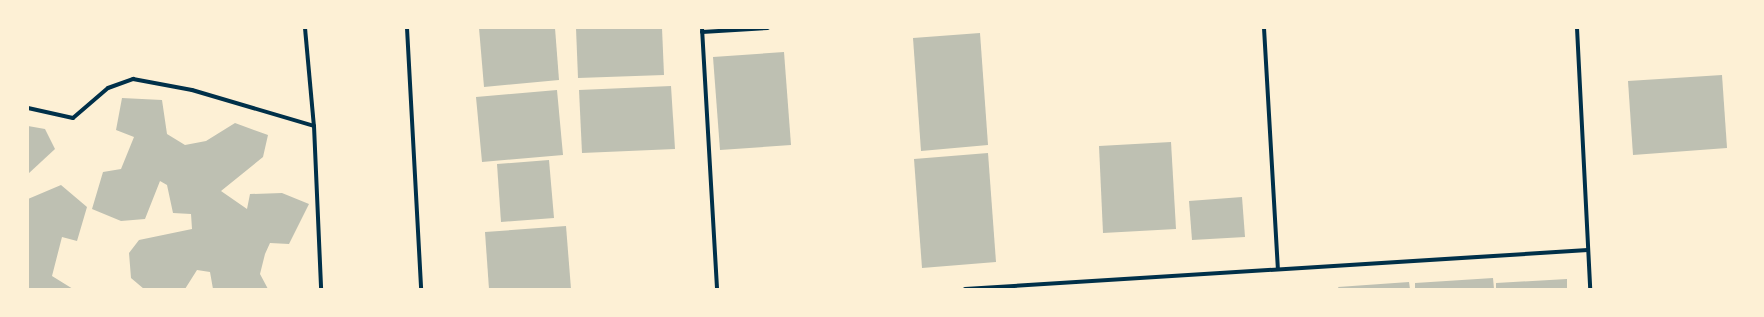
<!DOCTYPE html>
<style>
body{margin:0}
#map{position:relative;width:1764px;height:317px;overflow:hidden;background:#fdf0d5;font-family:"Noto Sans",sans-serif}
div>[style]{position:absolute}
.building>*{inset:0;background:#bec0b2}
.minor>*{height:4px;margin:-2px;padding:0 2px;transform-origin:2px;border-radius:2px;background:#003049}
span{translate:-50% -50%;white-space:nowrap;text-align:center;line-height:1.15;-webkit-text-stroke:4px #fdf0d5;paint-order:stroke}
.frame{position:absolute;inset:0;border:29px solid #fdf0d5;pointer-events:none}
</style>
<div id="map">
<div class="building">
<i style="clip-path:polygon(479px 28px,555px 28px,559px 80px,484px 87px)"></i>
<i style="clip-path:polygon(576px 28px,662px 28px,664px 75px,578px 78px)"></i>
<i style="clip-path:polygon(980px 33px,988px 145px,921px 151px,913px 38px)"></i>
<i style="clip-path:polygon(784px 52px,791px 145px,720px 150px,713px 57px)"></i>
<i style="clip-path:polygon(1722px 75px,1727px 148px,1633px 155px,1628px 81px)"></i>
<i style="clip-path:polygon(671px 86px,675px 149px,582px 153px,579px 90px)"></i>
<i style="clip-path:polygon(557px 90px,563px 155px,482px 162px,476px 97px)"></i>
<i style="clip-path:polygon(122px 98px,162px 100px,167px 134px,185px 145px,206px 141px,235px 123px,268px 135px,263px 157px,221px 191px,247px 209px,250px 194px,282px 193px,309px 204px,289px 244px,270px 243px,265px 254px,260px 274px,268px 289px,213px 289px,210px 272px,197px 270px,185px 289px,144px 289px,131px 278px,129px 253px,139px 240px,192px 229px,191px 214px,173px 213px,167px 185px,160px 181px,145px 219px,121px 221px,92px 209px,103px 172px,121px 169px,134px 137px,116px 130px)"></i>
<i style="clip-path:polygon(28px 126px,45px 129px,55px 149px,28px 174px)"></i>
<i style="clip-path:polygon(1171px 142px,1176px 229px,1103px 233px,1099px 146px)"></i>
<i style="clip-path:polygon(988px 153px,996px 262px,922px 268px,914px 159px)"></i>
<i style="clip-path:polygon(549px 160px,554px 218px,501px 222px,497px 164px)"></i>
<i style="clip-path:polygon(61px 185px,87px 207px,77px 241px,62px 237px,52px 276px,73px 289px,28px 289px,28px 199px)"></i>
<i style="clip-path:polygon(1242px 197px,1245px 237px,1192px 240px,1189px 201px)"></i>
<i style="clip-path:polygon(566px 226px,571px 289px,489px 289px,485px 232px)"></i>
<i style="clip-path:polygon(1493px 278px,1494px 289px,1415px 289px,1415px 283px)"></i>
<i style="clip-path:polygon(1567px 279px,1567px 289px,1496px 289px,1496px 283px)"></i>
<i style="clip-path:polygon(1409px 282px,1410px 289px,1339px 289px,1338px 287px)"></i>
</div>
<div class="minor">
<i style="left:305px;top:28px;width:98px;rotate:84.8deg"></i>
<i style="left:314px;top:126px;width:163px;rotate:87.5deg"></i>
<i style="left:407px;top:28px;width:261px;rotate:86.9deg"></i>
<i style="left:702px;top:28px;width:261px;rotate:86.7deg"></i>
<i style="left:1264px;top:28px;width:241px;rotate:86.7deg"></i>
<i style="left:1577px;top:28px;width:261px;rotate:87.1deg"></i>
<i style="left:702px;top:32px;width:66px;rotate:-3.5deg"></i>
<i style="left:28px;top:108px;width:46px;rotate:12.5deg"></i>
<i style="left:73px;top:118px;width:46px;rotate:-40.6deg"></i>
<i style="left:108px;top:88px;width:27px;rotate:-20deg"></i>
<i style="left:133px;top:79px;width:60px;rotate:10.6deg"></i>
<i style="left:192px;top:90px;width:127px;rotate:16.4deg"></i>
<i style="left:965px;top:289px;width:624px;rotate:-3.58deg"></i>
</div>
<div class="frame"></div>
</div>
